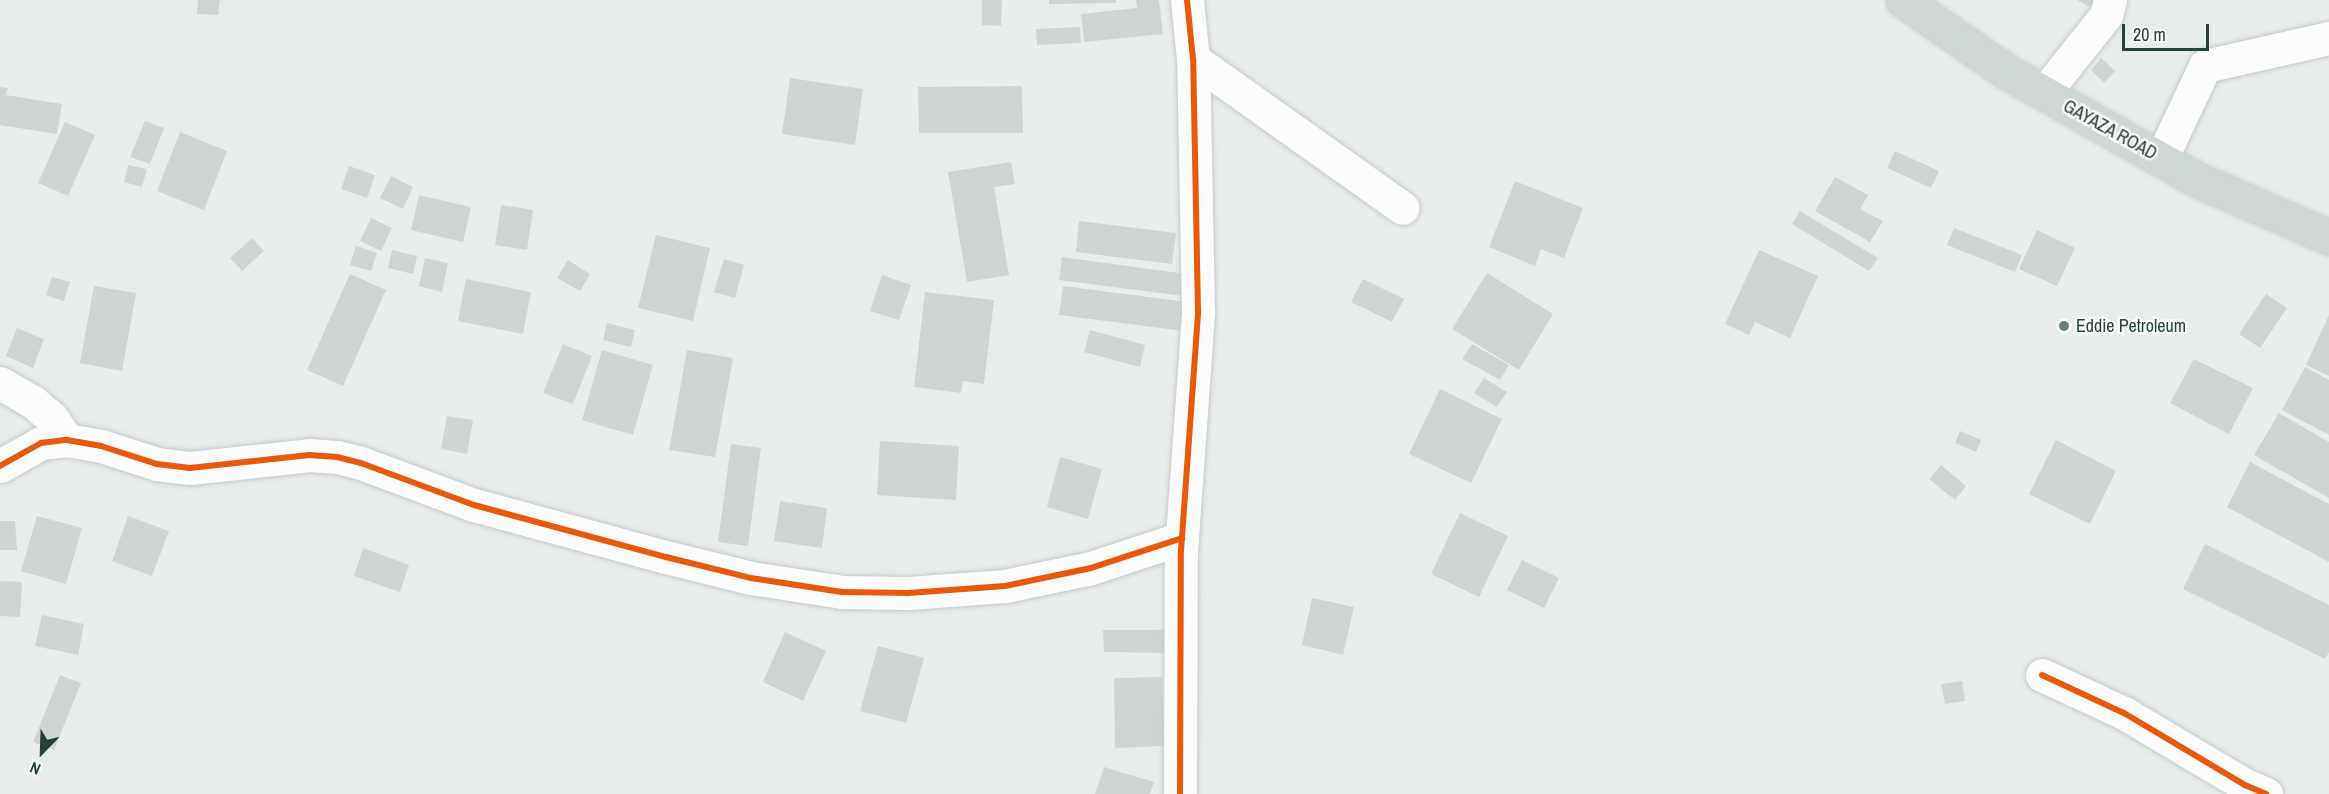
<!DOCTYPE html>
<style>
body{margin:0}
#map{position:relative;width:2329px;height:794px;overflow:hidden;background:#e8edeb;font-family:"Archivo Narrow",sans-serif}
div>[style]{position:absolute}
.building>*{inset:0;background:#cfd4d2}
.roads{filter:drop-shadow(0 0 2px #c5cac8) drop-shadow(0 0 2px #c5cac8)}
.minor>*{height:33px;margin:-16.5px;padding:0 16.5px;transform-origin:16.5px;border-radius:16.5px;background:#fcfcfc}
.primary>*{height:33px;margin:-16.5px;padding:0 16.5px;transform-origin:16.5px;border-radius:16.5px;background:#cfd7d5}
.cycleway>*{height:6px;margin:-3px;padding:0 3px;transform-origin:3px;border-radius:3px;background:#e8590c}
.dots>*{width:16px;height:16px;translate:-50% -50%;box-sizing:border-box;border:3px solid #f7fbf9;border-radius:50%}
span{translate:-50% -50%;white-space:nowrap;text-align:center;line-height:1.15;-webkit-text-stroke:5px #f7fbf9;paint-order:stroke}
.street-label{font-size:18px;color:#24423a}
.poi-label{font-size:18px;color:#24423a}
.left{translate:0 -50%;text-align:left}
.north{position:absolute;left:12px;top:722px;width:60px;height:60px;-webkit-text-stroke:4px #f7fbf9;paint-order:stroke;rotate:203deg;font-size:16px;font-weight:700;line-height:24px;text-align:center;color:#24423a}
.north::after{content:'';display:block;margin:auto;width:21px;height:27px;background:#24423a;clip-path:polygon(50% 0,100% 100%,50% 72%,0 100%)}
.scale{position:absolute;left:2122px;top:24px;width:87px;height:27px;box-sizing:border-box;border:3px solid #24423a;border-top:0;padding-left:8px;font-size:18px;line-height:21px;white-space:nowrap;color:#24423a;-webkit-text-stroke:4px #f7fbf9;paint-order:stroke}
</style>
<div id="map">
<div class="building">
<i style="clip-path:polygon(198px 0,220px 0,218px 15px,197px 14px)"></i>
<i style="clip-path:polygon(982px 0,1002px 0,1001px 26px,982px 25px)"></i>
<i style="clip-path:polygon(1049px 0,1116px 0,1116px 3px,1049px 4px)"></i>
<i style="clip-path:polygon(1136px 0,1159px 0,1163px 34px,1084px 42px,1081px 14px,1137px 8px)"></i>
<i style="clip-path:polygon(2077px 0,2098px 0,2094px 9px)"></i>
<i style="clip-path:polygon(1080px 27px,1081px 43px,1037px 45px,1036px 29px)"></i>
<i style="clip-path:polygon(2101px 58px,2115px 71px,2104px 83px,2091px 70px)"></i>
<i style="clip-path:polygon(790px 78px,863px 89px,855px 145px,782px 134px)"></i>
<i style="clip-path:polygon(1022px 86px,1023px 133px,919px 133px,918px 87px)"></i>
<i style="clip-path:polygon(0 87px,8px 88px,6px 95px,62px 104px,57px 134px,0 125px)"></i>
<i style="clip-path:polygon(145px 121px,164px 128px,150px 164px,130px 157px)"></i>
<i style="clip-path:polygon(65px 122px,95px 135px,68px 196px,38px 183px)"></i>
<i style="clip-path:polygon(180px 132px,227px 151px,204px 210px,157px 191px)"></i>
<i style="clip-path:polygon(1895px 151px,1939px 171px,1931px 188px,1887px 168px)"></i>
<i style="clip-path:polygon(1011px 162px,1015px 184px,994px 187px,1009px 275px,967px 282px,948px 172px)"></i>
<i style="clip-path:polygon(128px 165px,147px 169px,142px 187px,124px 182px)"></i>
<i style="clip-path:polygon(349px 166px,375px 175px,367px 198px,341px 189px)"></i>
<i style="clip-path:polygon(391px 176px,413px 187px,403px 209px,380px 198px)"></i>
<i style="clip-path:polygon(1835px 177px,1868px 195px,1860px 209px,1883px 221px,1870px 242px,1815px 211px)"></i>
<i style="clip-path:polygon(1515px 181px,1583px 208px,1564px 258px,1541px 249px,1535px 266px,1489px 247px)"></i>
<i style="clip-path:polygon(419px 195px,471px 207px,463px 242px,411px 230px)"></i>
<i style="clip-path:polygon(501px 205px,533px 210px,527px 250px,495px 245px)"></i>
<i style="clip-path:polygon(1800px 211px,1878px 258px,1869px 271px,1792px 224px)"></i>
<i style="clip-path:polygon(371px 218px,392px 228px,381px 251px,360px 241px)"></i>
<i style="clip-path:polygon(1079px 221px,1176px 233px,1172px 264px,1076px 252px)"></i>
<i style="clip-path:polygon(1954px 228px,2022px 255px,2015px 272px,1947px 245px)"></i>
<i style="clip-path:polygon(2037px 230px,2075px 248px,2057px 286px,2019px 269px)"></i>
<i style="clip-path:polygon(656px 235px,710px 248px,693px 321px,638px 308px)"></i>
<i style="clip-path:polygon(252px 238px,264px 251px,242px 271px,230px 258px)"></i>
<i style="clip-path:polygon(356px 246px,377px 253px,371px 271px,350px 265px)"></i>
<i style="clip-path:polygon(392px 250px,417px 256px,413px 274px,388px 268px)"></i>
<i style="clip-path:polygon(1759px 250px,1818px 276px,1790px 338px,1755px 322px,1749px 335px,1725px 324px)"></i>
<i style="clip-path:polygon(1062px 257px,1186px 274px,1183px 296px,1059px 280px)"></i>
<i style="clip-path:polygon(425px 258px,448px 263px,442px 292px,419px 286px)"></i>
<i style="clip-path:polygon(724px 259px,744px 265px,735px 298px,714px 292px)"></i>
<i style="clip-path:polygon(568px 260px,590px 274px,580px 291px,557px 278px)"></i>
<i style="clip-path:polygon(1487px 273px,1553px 314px,1519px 370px,1452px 329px)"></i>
<i style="clip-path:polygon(350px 274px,386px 290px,343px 386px,307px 370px)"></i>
<i style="clip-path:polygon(882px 275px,911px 285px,899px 320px,870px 311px)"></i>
<i style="clip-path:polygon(52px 277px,70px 282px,64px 301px,46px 295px)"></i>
<i style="clip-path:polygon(466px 279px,531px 292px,523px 334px,458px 321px)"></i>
<i style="clip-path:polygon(1363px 279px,1404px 299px,1392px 322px,1351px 302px)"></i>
<i style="clip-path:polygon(94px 286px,136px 293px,122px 371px,80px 363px)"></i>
<i style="clip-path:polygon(1063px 286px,1187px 302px,1184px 331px,1059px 315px)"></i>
<i style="clip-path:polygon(925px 292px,994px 300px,984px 384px,963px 381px,961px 393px,914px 387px)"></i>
<i style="clip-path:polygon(2266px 294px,2287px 308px,2260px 348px,2239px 334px)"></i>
<i style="clip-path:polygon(2329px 315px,2329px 376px,2306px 365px)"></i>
<i style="clip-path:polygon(607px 323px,635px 330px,631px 347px,603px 340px)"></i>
<i style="clip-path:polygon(17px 328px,44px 339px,33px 368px,6px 356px)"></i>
<i style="clip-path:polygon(1090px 330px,1145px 345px,1140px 367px,1084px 352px)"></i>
<i style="clip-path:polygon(563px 344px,592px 356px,573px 404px,543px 393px)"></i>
<i style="clip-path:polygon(1472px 344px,1509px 365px,1500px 380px,1462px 359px)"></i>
<i style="clip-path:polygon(602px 350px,653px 365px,633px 435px,582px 420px)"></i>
<i style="clip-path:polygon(687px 350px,733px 358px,715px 457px,669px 450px)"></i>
<i style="clip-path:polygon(2194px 359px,2253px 388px,2229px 434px,2170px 403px)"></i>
<i style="clip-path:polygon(2305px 367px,2329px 380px,2329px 435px,2282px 410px)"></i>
<i style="clip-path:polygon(1484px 378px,1507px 392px,1497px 407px,1474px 393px)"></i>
<i style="clip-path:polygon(1440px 389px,1502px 419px,1471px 483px,1409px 454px)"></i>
<i style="clip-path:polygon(2279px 413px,2329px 442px,2329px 498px,2254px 455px)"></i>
<i style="clip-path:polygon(447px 416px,473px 420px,467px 454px,441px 449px)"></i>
<i style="clip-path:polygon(1960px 431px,1981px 440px,1976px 452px,1955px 443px)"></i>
<i style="clip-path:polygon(2056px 440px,2116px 471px,2090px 524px,2029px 494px)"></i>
<i style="clip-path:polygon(880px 441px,959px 446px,956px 500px,877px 495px)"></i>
<i style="clip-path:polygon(731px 444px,761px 448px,748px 546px,718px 542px)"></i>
<i style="clip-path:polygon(1060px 457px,1102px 469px,1088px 519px,1047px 507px)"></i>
<i style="clip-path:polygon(2250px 462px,2329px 504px,2329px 562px,2227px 507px)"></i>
<i style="clip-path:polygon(1941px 465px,1966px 486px,1955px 500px,1929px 479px)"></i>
<i style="clip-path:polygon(780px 501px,827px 508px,822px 548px,774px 541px)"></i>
<i style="clip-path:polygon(1460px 513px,1508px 536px,1479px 597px,1431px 574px)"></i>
<i style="clip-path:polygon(37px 516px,82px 528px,66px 584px,21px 571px)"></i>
<i style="clip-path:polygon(128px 516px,169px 531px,152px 576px,112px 561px)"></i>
<i style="clip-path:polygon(0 521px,15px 521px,17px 550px,0 550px)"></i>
<i style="clip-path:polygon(2205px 544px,2329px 605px,2329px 652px,2325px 659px,2183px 589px)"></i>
<i style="clip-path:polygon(363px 548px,409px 565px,400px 592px,354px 576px)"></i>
<i style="clip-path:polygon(1522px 560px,1559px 578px,1544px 608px,1507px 590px)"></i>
<i style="clip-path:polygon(0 581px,22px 582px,20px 617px,0 616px)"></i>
<i style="clip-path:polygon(1312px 598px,1354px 607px,1343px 655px,1302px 645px)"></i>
<i style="clip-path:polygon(42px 615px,84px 624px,78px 655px,35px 646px)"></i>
<i style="clip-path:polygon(1103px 630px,1173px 630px,1173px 653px,1104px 652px)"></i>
<i style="clip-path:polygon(785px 632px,826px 651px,803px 701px,763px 682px)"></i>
<i style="clip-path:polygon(878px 646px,924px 658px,906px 723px,860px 711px)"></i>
<i style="clip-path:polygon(60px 675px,81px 683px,54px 750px,33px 742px)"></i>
<i style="clip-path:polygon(1162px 677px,1164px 746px,1115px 748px,1114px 678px)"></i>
<i style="clip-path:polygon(1962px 681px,1965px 701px,1945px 704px,1941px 684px)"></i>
<i style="clip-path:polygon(1104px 767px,1154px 782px,1150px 794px,1095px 794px)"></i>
</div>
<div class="roads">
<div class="minor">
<i style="left:1193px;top:59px;width:257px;rotate:35.4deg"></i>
<i style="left:2044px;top:93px;width:100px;rotate:-51.5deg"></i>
<i style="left:2106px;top:15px;width:16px;rotate:-75deg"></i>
<i style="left:2161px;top:159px;width:103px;rotate:-64.7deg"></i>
<i style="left:2205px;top:66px;width:127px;rotate:-12.7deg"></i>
<i style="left:0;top:383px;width:38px;rotate:30deg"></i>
<i style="left:33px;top:402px;width:25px;rotate:40deg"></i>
<i style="left:52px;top:418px;width:27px;rotate:56deg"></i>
<i style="left:0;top:466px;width:47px;rotate:-29.3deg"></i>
<i style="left:41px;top:443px;width:26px;rotate:-7deg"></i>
<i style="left:67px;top:440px;width:35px;rotate:10deg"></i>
<i style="left:101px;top:446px;width:59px;rotate:17.8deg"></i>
<i style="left:157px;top:464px;width:33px;rotate:7deg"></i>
<i style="left:190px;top:468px;width:120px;rotate:-6.2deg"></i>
<i style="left:309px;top:455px;width:28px;rotate:4deg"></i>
<i style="left:337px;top:457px;width:25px;rotate:14deg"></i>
<i style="left:361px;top:463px;width:121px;rotate:20.4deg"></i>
<i style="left:474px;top:505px;width:199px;rotate:15.2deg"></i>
<i style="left:666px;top:557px;width:88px;rotate:13.9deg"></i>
<i style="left:751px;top:578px;width:92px;rotate:8.7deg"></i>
<i style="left:842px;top:592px;width:66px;rotate:0.9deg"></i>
<i style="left:908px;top:593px;width:97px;rotate:-4.1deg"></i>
<i style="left:1005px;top:586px;width:88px;rotate:-11.8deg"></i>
<i style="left:1091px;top:568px;width:96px;rotate:-18.2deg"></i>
<i style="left:2042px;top:675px;width:90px;rotate:24.9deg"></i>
<i style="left:2124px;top:713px;width:141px;rotate:30.8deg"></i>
<i style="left:2245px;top:785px;width:23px;rotate:23deg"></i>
<i style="left:1180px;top:794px;width:243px;rotate:-89.8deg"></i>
<i style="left:1181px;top:551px;width:241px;rotate:-85.9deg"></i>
<i style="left:1198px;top:311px;width:252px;rotate:-91.1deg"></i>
<i style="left:1193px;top:59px;width:59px;rotate:-95.8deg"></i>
</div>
<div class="primary">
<i style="left:1903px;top:0;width:126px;rotate:34.7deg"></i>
<i style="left:2007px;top:72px;width:222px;rotate:29.5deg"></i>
<i style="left:2200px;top:181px;width:141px;rotate:23.5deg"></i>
</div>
</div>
<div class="cycleway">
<i style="left:0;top:466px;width:47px;rotate:-29.3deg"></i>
<i style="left:41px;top:443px;width:26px;rotate:-7deg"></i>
<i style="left:67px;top:440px;width:35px;rotate:10deg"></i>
<i style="left:101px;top:446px;width:59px;rotate:17.8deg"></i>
<i style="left:157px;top:464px;width:33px;rotate:7deg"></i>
<i style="left:190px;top:468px;width:120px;rotate:-6.2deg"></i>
<i style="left:309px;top:455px;width:28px;rotate:4deg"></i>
<i style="left:337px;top:457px;width:25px;rotate:14deg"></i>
<i style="left:361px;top:463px;width:121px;rotate:20.4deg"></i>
<i style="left:474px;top:505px;width:199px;rotate:15.2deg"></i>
<i style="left:666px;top:557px;width:88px;rotate:13.9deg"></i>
<i style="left:751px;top:578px;width:92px;rotate:8.7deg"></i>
<i style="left:842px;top:592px;width:66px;rotate:0.9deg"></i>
<i style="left:908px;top:593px;width:97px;rotate:-4.1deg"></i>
<i style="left:1005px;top:586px;width:88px;rotate:-11.8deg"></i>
<i style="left:1091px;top:568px;width:96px;rotate:-18.2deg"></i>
<i style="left:2042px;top:675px;width:90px;rotate:24.9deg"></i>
<i style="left:2124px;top:713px;width:141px;rotate:30.8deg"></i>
<i style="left:2245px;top:785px;width:23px;rotate:23deg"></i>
<i style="left:1180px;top:794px;width:243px;rotate:-89.8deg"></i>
<i style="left:1181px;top:551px;width:241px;rotate:-85.9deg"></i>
<i style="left:1198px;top:311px;width:252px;rotate:-91.1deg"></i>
<i style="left:1193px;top:59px;width:59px;rotate:-95.8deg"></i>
</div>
<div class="dots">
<i style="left:2064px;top:326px;background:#697e78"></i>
</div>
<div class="street-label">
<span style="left:2110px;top:130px;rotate:29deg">GAYAZA ROAD</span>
</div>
<div class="poi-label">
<span class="left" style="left:2076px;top:326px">Eddie Petroleum</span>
</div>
<div class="north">N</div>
<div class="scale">20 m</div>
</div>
